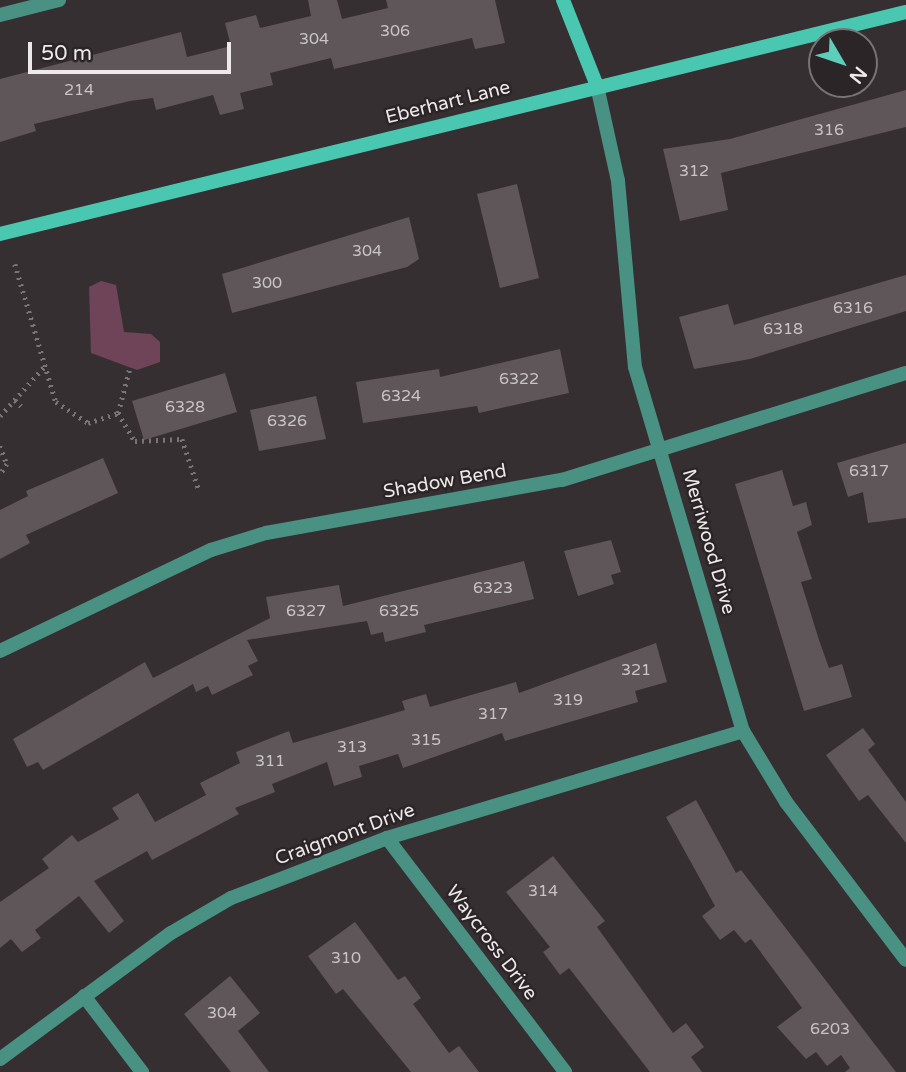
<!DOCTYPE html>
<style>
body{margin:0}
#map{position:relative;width:906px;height:1072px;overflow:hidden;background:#362f32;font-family:"Varela Round",sans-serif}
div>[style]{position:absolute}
.green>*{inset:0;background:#6f4459}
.building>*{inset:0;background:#5e5659}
.path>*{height:4.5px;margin-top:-2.25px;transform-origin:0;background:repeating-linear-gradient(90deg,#7a7476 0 2px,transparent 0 7px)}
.street>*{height:14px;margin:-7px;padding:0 7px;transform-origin:7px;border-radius:7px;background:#499183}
.secondary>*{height:14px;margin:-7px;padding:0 7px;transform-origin:7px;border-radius:7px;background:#4ac7b1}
span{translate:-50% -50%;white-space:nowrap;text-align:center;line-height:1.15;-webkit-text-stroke:5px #2c2528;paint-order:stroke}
.number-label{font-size:16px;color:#c9c4c6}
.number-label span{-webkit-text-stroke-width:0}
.street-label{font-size:19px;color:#ede8ea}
.north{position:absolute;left:808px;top:28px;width:70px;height:70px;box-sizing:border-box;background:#2c2528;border:2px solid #797376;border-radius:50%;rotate:129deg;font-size:19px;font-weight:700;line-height:28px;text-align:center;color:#ede8ea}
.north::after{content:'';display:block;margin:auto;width:24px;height:32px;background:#5dceb9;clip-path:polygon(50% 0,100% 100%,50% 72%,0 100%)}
.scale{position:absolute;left:28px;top:42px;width:203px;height:32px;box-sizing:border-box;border:4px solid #ede8ea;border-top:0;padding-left:9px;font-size:21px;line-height:24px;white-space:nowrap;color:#ede8ea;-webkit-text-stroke:5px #2c2528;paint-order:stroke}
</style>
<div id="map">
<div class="green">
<i style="clip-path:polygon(101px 281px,116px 285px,124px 332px,151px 334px,160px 342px,160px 362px,137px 370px,91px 353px,89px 287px)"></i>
</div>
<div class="building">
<i style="clip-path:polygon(308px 0,337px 0,342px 19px,388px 8px,386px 0,495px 0,505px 43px,475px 49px,472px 38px,334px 69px,331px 58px,270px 73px,273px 85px,240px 93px,244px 109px,220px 115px,213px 95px,156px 110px,153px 98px,130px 101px,34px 124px,36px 131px,0 142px,0 79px,181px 32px,187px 57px,231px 46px,225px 23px,256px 15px,260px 28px,311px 16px)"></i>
<i style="clip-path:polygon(906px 90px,906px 127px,721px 173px,728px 210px,680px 221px,663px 149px,730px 139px)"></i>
<i style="clip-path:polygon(517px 184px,539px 278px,500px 288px,477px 194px)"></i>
<i style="clip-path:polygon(409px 217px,419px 259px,407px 267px,232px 313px,222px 274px)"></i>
<i style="clip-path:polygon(906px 275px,906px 311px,750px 359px,694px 369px,679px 317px,728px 304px,734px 325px)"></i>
<i style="clip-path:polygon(560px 349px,569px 393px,479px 413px,477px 406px,363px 423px,356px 382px,439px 369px,440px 377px)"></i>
<i style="clip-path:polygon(225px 373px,237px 412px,144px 440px,132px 401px)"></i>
<i style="clip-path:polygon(316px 396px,326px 439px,259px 451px,250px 410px)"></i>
<i style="clip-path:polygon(906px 443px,906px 518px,868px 523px,863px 492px,848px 497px,837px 463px)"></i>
<i style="clip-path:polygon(103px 458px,118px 493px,26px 535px,30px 543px,0 559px,0 510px,28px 496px,26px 491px)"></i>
<i style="clip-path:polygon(782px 470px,793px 506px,806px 502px,812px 525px,797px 532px,812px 579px,801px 582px,819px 640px,829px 668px,842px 664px,852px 697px,804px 711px,735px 484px)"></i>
<i style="clip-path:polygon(611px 540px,621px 572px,611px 575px,614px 584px,578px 596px,564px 551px)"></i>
<i style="clip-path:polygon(524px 561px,534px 599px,424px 625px,426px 632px,385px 642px,383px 632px,371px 635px,367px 621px,247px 640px,258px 661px,248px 666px,253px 675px,212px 695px,208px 686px,196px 692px,193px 684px,43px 770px,38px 762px,27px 767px,13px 739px,145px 662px,153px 678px,270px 618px,266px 597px,339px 585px,343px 606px)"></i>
<i style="clip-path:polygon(656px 643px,667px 682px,635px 691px,638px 702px,505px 741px,502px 733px,403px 768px,398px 754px,359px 766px,362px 777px,334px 786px,327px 762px,272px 784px,275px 792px,235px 808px,239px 814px,152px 860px,147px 851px,94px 881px,124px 921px,109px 933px,79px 896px,35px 930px,41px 938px,22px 952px,11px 939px,0 948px,0 902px,49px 868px,42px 859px,72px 835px,78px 842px,119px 819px,112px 808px,138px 793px,155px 822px,206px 795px,200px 783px,240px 763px,236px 752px,289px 731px,293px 743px,405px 710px,402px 701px,426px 694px,430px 707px,516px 682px,519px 693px)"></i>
<i style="clip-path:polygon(863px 728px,875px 744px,868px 750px,906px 802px,906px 843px,868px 795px,859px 801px,826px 755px)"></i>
<i style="clip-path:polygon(696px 800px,736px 873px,741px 870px,896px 1072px,845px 1072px,850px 1068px,841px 1055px,827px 1066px,816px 1052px,806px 1059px,777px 1027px,802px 1008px,751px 939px,745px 943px,734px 930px,720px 940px,702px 916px,715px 906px,666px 817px)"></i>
<i style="clip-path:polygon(553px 856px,605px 921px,597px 927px,673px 1033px,686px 1023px,704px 1047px,691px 1057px,702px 1072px,650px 1072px,569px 968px,560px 975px,543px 952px,550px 947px,506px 892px)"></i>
<i style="clip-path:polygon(355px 922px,398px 980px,405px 976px,421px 998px,413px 1004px,449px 1053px,459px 1046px,479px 1072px,411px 1072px,343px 989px,336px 994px,308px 956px)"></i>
<i style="clip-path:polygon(230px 976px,260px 1013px,238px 1031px,269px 1072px,231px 1072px,184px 1014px)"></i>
</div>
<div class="path">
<i style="left:15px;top:264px;width:144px;rotate:73.5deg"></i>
<i style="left:56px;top:402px;width:38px;rotate:33deg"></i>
<i style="left:88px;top:423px;width:32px;rotate:-18deg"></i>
<i style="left:118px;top:413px;width:33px;rotate:59deg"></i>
<i style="left:135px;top:441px;width:47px;rotate:-2.4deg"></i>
<i style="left:182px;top:439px;width:54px;rotate:71.6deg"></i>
<i style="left:15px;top:400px;width:13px;rotate:45deg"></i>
<i style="left:118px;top:413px;width:48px;rotate:-75.4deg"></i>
<i style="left:0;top:416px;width:66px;rotate:-48.1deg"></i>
<i style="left:0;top:446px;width:19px;rotate:69deg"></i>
<i style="left:7px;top:464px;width:13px;rotate:122deg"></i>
</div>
<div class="street">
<i style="left:0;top:15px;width:61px;rotate:-14.3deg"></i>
<i style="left:597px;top:86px;width:97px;rotate:77.5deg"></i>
<i style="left:618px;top:181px;width:187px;rotate:84.8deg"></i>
<i style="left:635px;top:367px;width:380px;rotate:73.5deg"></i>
<i style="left:743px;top:731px;width:83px;rotate:58.8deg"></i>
<i style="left:786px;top:802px;width:198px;rotate:52.8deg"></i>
<i style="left:0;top:651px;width:234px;rotate:-25.6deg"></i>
<i style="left:211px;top:550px;width:58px;rotate:-17.2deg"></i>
<i style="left:266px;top:533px;width:301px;rotate:-10.2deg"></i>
<i style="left:562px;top:480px;width:360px;rotate:-17.3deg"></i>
<i style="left:387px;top:838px;width:294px;rotate:52.7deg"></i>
<i style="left:84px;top:996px;width:96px;rotate:52.7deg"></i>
<i style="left:0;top:1059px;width:212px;rotate:-36.4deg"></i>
<i style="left:171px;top:933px;width:69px;rotate:-30.3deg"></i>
<i style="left:231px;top:898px;width:167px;rotate:-21deg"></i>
<i style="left:387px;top:838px;width:372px;rotate:-16.7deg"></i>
</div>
<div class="secondary">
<i style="left:563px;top:0;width:92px;rotate:68.4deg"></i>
<i style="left:0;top:234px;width:933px;rotate:-13.77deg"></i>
</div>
<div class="number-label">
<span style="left:395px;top:31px">306</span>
<span style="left:314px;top:39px">304</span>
<span style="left:79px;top:90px">214</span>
<span style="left:829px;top:130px">316</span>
<span style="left:694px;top:171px">312</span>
<span style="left:367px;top:251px">304</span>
<span style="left:267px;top:283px">300</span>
<span style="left:853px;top:308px">6316</span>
<span style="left:783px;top:329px">6318</span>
<span style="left:519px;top:379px">6322</span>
<span style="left:401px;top:396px">6324</span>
<span style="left:185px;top:407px">6328</span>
<span style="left:287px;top:421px">6326</span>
<span style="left:869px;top:471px">6317</span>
<span style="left:493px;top:588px">6323</span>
<span style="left:306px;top:611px">6327</span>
<span style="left:399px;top:611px">6325</span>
<span style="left:636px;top:670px">321</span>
<span style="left:568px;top:700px">319</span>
<span style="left:493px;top:714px">317</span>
<span style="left:426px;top:740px">315</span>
<span style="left:352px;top:747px">313</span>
<span style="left:270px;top:761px">311</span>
<span style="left:543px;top:891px">314</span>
<span style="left:346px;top:958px">310</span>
<span style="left:222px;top:1013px">304</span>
<span style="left:830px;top:1029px">6203</span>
</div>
<div class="street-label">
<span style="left:448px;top:103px;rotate:-14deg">Eberhart Lane</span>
<span style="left:445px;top:482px;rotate:-10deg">Shadow Bend</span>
<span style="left:708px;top:542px;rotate:74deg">Merriwood Drive</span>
<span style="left:345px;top:835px;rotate:-20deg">Craigmont Drive</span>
<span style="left:491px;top:943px;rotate:53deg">Waycross Drive</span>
</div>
<div class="north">N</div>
<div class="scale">50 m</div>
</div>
